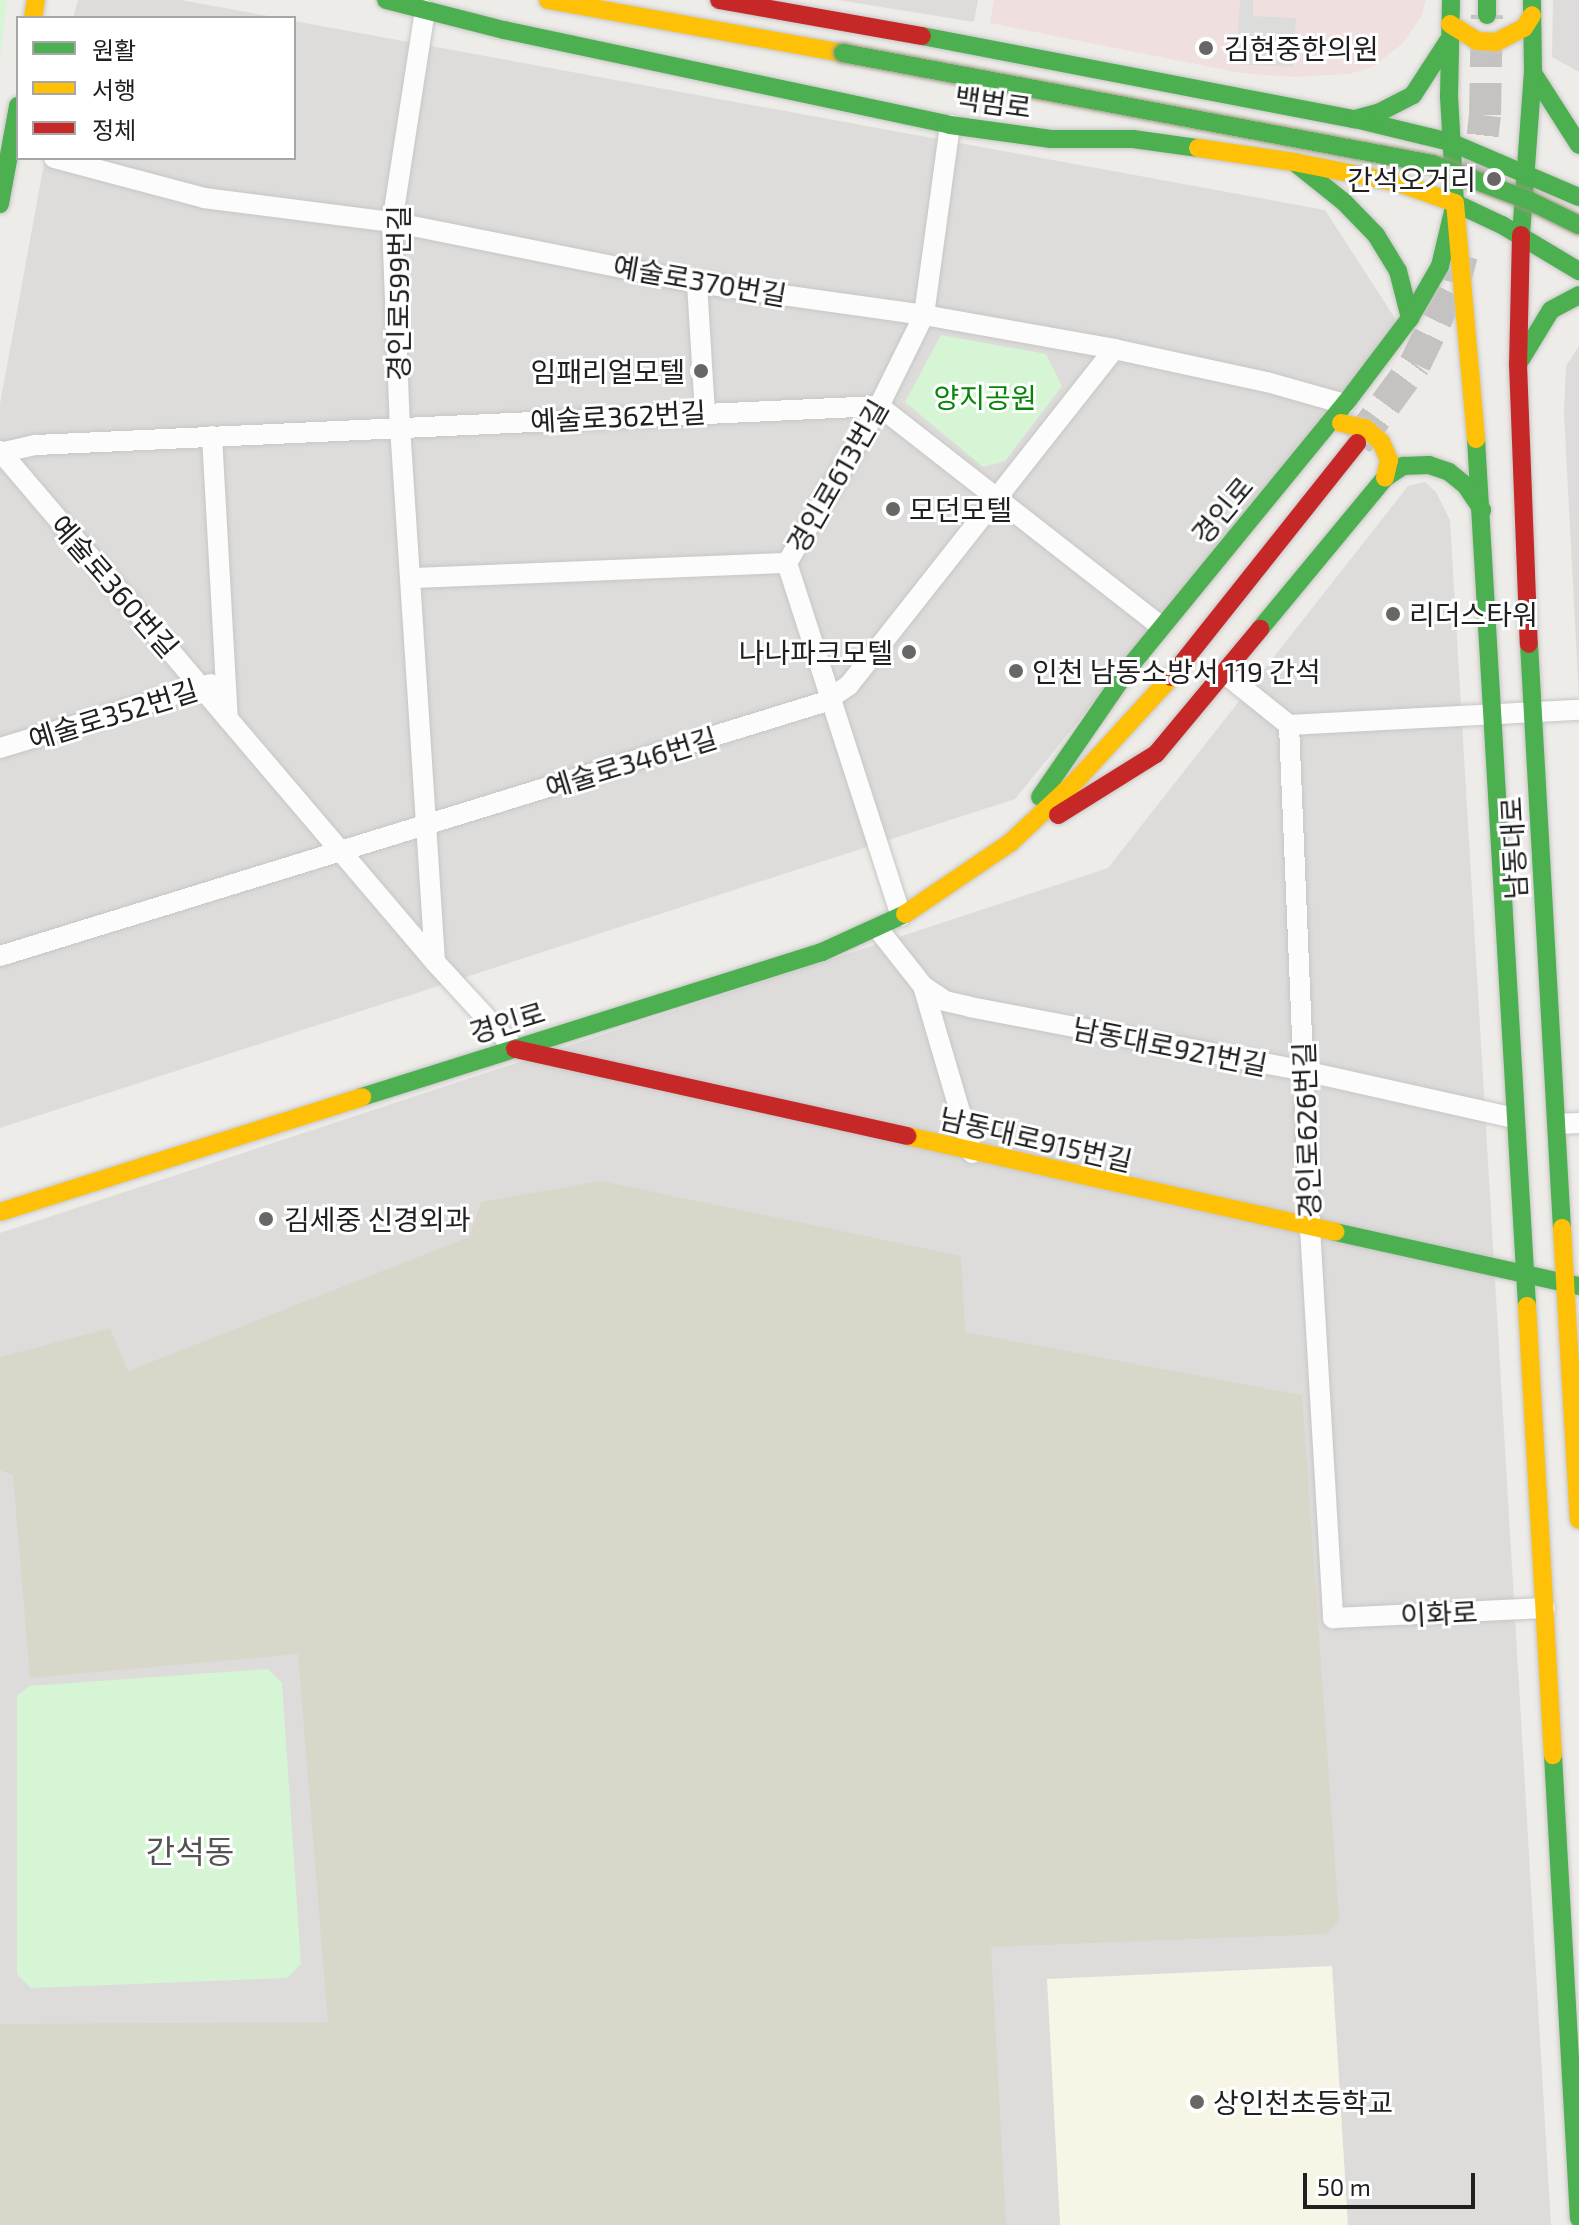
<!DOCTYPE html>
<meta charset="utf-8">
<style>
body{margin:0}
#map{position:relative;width:1579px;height:2225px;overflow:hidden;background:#eeece9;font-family:"Exo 2","Noto Sans KR",sans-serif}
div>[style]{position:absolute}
.residential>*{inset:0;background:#dddcda}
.commercial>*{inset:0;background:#f0dfdf}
.education>*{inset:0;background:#f7f5e5}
.religious>*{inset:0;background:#dcdcda}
.construction>*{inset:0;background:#d8d7ca}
.park>*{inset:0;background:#d6f5d4}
.primary-tunnel>*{height:32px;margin-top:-16px;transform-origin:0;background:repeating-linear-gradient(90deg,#c5c3c1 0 32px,transparent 0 48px)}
.roads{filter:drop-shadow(0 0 2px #c7c6c5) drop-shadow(0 0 2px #c7c6c5)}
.street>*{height:20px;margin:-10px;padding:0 10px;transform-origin:10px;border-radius:10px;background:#fcfcfc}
.fast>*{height:18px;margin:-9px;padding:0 9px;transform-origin:9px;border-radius:9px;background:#4caf50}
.slow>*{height:18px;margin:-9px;padding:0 9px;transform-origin:9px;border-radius:9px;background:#ffc107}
.jam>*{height:18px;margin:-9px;padding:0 9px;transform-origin:9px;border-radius:9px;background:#c62828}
.bridges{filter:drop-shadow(0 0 2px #99997f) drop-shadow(0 0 2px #99997f)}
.fast-bridge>*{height:18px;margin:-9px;padding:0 9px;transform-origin:9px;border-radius:9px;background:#4caf50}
.dots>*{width:22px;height:22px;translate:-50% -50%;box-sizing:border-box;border:4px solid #fff;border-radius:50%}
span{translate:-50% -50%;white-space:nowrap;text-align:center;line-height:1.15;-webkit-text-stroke:6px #fff;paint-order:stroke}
.poi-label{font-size:28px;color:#202020}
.left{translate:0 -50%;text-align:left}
.right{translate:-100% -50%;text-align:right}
.street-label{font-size:28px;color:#202020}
.park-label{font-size:28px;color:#078509}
.quarter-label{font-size:32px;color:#535353}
.legend{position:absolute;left:16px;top:16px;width:280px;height:144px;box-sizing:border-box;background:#fff;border:2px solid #a6a6a6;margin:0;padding:10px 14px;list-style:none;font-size:24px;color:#202020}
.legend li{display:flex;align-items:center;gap:16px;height:40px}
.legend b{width:40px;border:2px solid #a6a6a6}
.scale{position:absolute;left:1303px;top:2173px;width:172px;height:36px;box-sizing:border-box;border:4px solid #202020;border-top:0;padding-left:10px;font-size:24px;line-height:28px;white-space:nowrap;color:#202020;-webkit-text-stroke:6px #fff;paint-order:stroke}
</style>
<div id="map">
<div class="residential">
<i style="clip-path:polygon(78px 0,181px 0,279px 18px,73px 18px)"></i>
<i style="clip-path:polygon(838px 0,978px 0,974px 22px)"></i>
<i style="clip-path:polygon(1553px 0,1579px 0,1579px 72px,1552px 57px)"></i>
<i style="clip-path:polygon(294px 21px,1325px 210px,1400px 326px,1015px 799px,0 1128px,0 404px,45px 158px,294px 158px)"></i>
<i style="clip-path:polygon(1579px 346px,1579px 700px,1564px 413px,1566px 366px)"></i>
<i style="clip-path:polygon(1425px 482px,1436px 492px,1450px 520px,1551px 2225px,0 2225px,0 1233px,1108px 868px,1408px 486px)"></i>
</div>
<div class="commercial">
<i style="clip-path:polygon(994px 0,1426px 0,1422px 15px,1403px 43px,1373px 67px,1349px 74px,1292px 77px,1241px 73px,990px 23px)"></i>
</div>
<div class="education">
<i style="clip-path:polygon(1332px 1966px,1348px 2225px,1060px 2225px,1047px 1979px)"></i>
</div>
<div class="religious">
<i style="clip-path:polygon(1240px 0,1253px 0,1253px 16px,1296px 18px,1293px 67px,1236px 64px)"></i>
</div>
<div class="construction">
<i style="clip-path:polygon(601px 1181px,961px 1256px,965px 1332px,1302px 1395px,1339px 1921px,1326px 1934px,991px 1947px,1006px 2225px,0 2225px,0 2024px,328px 2022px,298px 1654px,30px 1678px,13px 1475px,0 1470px,0 1357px,110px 1328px,128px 1371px,469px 1237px,481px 1202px)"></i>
</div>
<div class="park">
<i style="clip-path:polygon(0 0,7px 0,0 59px)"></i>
<i style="clip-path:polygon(941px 335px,1046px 354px,1062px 386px,1005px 461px,983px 467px,905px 402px)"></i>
<i style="clip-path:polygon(268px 1669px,282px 1683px,301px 1964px,287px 1978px,31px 1988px,17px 1974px,17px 1696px,29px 1686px)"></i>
</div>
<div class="primary-tunnel">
<i style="left:1477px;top:183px;width:68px;rotate:-83.3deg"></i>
<i style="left:1485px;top:115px;width:100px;rotate:-88.9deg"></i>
<i style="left:1357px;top:443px;width:98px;rotate:-53.7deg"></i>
<i style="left:1415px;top:364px;width:90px;rotate:-64.3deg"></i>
<i style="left:1454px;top:283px;width:29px;rotate:-74deg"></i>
</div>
<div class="roads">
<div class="street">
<i style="left:425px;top:10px;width:215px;rotate:98.8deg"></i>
<i style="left:392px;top:222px;width:204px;rotate:87.8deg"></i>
<i style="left:400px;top:426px;width:537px;rotate:86.26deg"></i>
<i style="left:435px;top:962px;width:118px;rotate:47.4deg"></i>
<i style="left:54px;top:158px;width:155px;rotate:14.9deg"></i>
<i style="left:204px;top:198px;width:190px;rotate:7.3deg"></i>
<i style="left:392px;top:222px;width:311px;rotate:11.3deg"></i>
<i style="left:697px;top:283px;width:229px;rotate:8deg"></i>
<i style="left:924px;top:315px;width:193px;rotate:10.1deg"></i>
<i style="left:1114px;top:349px;width:157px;rotate:12.2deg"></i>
<i style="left:1267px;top:382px;width:81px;rotate:15.8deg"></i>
<i style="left:697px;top:283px;width:129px;rotate:86.5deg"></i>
<i style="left:212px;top:436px;width:283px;rotate:86.8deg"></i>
<i style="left:0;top:451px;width:671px;rotate:49.59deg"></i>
<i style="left:0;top:453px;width:37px;rotate:-13deg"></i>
<i style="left:36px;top:445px;width:844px;rotate:-2.65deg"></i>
<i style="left:879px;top:406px;width:358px;rotate:38deg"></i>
<i style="left:412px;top:578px;width:375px;rotate:-2.3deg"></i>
<i style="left:1224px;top:673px;width:83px;rotate:38.7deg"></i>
<i style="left:1289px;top:725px;width:503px;rotate:87.61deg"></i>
<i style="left:1310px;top:1228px;width:391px;rotate:86.6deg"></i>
<i style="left:1333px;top:1618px;width:212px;rotate:-2.7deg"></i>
<i style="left:1289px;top:725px;width:290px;rotate:-3deg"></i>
<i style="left:0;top:748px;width:220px;rotate:-16.9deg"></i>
<i style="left:901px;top:916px;width:371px;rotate:-107.9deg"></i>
<i style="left:787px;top:563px;width:182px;rotate:-59.6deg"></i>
<i style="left:879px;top:406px;width:102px;rotate:-63.7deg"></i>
<i style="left:924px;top:315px;width:192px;rotate:-82.2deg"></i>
<i style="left:878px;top:929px;width:73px;rotate:51.7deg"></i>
<i style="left:923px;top:986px;width:174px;rotate:73.6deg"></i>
<i style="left:0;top:956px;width:862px;rotate:-17.13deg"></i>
<i style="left:824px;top:702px;width:30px;rotate:-34deg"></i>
<i style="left:849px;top:685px;width:428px;rotate:-51.7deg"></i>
<i style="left:923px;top:986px;width:27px;rotate:34deg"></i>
<i style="left:945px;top:1001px;width:26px;rotate:13deg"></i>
<i style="left:970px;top:1007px;width:340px;rotate:10.8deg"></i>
<i style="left:1304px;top:1071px;width:216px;rotate:12.6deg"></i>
<i style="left:1558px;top:1124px;width:21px;rotate:-3deg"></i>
</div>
<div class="fast">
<i style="left:386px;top:0;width:122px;rotate:14.3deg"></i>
<i style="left:504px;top:30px;width:456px;rotate:12deg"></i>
<i style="left:950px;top:125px;width:102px;rotate:7.9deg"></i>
<i style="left:1051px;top:139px;width:82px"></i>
<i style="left:1133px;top:139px;width:66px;rotate:7.9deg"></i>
<i style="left:1487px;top:0;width:15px;rotate:90deg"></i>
<i style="left:922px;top:36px;width:441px;rotate:10.9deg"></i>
<i style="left:1355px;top:119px;width:98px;rotate:13.6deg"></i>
<i style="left:1533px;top:73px;width:85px;rotate:57.4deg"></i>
<i style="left:1355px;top:119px;width:24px;rotate:-15deg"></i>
<i style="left:1378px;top:113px;width:39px;rotate:-27deg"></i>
<i style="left:1413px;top:95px;width:64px;rotate:-57.1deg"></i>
<i style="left:1450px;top:142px;width:140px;rotate:23.1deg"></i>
<i style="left:1294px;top:162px;width:64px;rotate:38.7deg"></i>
<i style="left:1344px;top:202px;width:46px;rotate:45.9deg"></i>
<i style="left:1376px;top:235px;width:42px;rotate:58.6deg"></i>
<i style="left:1398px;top:271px;width:49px;rotate:75.7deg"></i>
<i style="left:1455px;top:203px;width:52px;rotate:25.1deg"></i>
<i style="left:1502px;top:225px;width:90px;rotate:30.9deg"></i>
<i style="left:0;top:204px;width:100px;rotate:-79.6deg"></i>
<i style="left:1521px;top:235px;width:162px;rotate:-85.8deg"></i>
<i style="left:1533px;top:73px;width:73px;rotate:-90.8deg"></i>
<i style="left:1518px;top:364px;width:63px;rotate:-58.6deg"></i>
<i style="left:1551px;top:310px;width:32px;rotate:-28deg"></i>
<i style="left:1476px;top:439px;width:868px;rotate:86.63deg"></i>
<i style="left:1260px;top:629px;width:196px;rotate:-50.4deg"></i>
<i style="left:1385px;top:478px;width:22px;rotate:-34deg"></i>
<i style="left:1403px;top:466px;width:26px;rotate:-2deg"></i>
<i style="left:1429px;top:465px;width:21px;rotate:19deg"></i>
<i style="left:1449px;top:472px;width:22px;rotate:39deg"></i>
<i style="left:1466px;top:486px;width:29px;rotate:56deg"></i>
<i style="left:1529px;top:644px;width:585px;rotate:86.77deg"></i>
<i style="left:1040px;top:797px;width:160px;rotate:-55.4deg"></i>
<i style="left:1131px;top:665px;width:338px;rotate:-50.7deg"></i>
<i style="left:1345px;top:404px;width:108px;rotate:-52.9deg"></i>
<i style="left:1410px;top:318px;width:60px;rotate:-60deg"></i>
<i style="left:1440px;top:266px;width:65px;rotate:-76.6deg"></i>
<i style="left:1455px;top:203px;width:106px;rotate:-93.2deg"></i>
<i style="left:1449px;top:97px;width:97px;rotate:-88.8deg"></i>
<i style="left:362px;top:1097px;width:482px;rotate:-17.5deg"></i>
<i style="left:822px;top:952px;width:91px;rotate:-24.6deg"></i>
<i style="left:1335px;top:1232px;width:250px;rotate:12.5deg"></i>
<i style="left:1553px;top:1755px;width:464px;rotate:86.8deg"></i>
</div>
<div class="slow">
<i style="left:548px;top:0;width:300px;rotate:10.2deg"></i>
<i style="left:33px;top:18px;width:18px;rotate:-81deg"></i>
<i style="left:1450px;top:24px;width:32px;rotate:32deg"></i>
<i style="left:1477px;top:41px;width:19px;rotate:3deg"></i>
<i style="left:1496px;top:42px;width:31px;rotate:-27deg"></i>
<i style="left:1524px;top:28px;width:15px;rotate:-58deg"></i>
<i style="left:1198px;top:148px;width:97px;rotate:8.3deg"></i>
<i style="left:1294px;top:162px;width:107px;rotate:11.3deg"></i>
<i style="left:1399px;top:183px;width:59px;rotate:19.7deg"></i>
<i style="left:1455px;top:203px;width:237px;rotate:84.9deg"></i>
<i style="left:1341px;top:423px;width:25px;rotate:12deg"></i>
<i style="left:1365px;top:428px;width:21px;rotate:41deg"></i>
<i style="left:1381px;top:442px;width:20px;rotate:66deg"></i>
<i style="left:1389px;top:460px;width:18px;rotate:103deg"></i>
<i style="left:905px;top:914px;width:127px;rotate:-34.1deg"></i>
<i style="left:1010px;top:843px;width:88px;rotate:-43.2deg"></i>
<i style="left:1074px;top:783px;width:144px;rotate:-47.5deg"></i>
<i style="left:907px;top:1136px;width:439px;rotate:12.6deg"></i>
<i style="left:0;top:1212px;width:380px;rotate:-17.6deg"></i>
<i style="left:1562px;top:1228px;width:292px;rotate:86.7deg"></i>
<i style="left:1527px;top:1306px;width:450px;rotate:86.7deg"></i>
</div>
<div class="jam">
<i style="left:719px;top:0;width:206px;rotate:10.1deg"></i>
<i style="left:1521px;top:235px;width:129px;rotate:91.3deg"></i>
<i style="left:1518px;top:364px;width:280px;rotate:87.8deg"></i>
<i style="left:1171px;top:677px;width:299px;rotate:-51.5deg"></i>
<i style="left:1058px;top:815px;width:115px;rotate:-31.9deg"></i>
<i style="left:1156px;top:754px;width:163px;rotate:-50.2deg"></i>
<i style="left:515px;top:1049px;width:402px;rotate:12.5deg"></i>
</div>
</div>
<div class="bridges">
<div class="fast-bridge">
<i style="left:843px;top:53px;width:599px;rotate:10.67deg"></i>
<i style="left:1432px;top:164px;width:103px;rotate:20.6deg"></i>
<i style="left:1528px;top:200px;width:57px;rotate:26.1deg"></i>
</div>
</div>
<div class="dots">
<i style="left:1206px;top:48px;background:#686766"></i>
<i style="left:1494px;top:179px;background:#686766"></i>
<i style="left:701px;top:371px;background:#686766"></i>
<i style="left:893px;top:509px;background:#686766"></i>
<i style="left:1393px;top:614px;background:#686766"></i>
<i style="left:909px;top:652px;background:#686766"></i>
<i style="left:1016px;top:671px;background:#686766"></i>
<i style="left:266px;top:1219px;background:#686766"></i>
<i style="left:1197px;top:2102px;background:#686766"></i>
</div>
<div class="poi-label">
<span class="left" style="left:1224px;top:48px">김현중한의원</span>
<span class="right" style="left:1476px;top:179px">간석오거리</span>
<span class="right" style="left:685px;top:371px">임패리얼모텔</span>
<span class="left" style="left:909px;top:509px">모던모텔</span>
<span class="left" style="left:1409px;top:614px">리더스타워</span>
<span class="right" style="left:893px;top:652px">나나파크모텔</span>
<span class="left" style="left:1032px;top:671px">인천 남동소방서 119 간석</span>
<span class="left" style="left:284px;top:1219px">김세중 신경외과</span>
<span class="left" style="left:1213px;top:2102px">상인천초등학교</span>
</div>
<div class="street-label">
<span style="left:993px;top:102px;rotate:8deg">백범로</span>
<span style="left:700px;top:280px;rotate:10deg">예술로370번길</span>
<span style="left:398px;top:293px;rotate:-90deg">경인로599번길</span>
<span style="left:618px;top:416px;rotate:-3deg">예술로362번길</span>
<span style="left:837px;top:476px;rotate:-60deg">경인로613번길</span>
<span style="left:1222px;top:510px;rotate:-50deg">경인로</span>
<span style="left:115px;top:586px;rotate:49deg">예술로360번길</span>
<span style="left:113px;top:714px;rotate:-17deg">예술로352번길</span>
<span style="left:631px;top:762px;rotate:-17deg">예술로346번길</span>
<span style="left:1513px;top:848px;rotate:-93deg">남동대로</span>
<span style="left:507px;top:1022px;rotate:-17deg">경인로</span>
<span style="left:1170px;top:1046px;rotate:11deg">남동대로921번길</span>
<span style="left:1306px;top:1130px;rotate:-92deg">경인로626번길</span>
<span style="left:1036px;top:1139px;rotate:13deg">남동대로915번길</span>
<span style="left:1439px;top:1613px;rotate:-3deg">이화로</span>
</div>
<div class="park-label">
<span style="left:985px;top:397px">양지공원</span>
</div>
<div class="quarter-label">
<span style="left:190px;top:1850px">간석동</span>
</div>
<ul class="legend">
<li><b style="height:10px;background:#4caf50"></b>원활</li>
<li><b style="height:10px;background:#ffc107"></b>서행</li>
<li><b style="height:10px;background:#c62828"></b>정체</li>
</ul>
<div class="scale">50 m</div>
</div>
